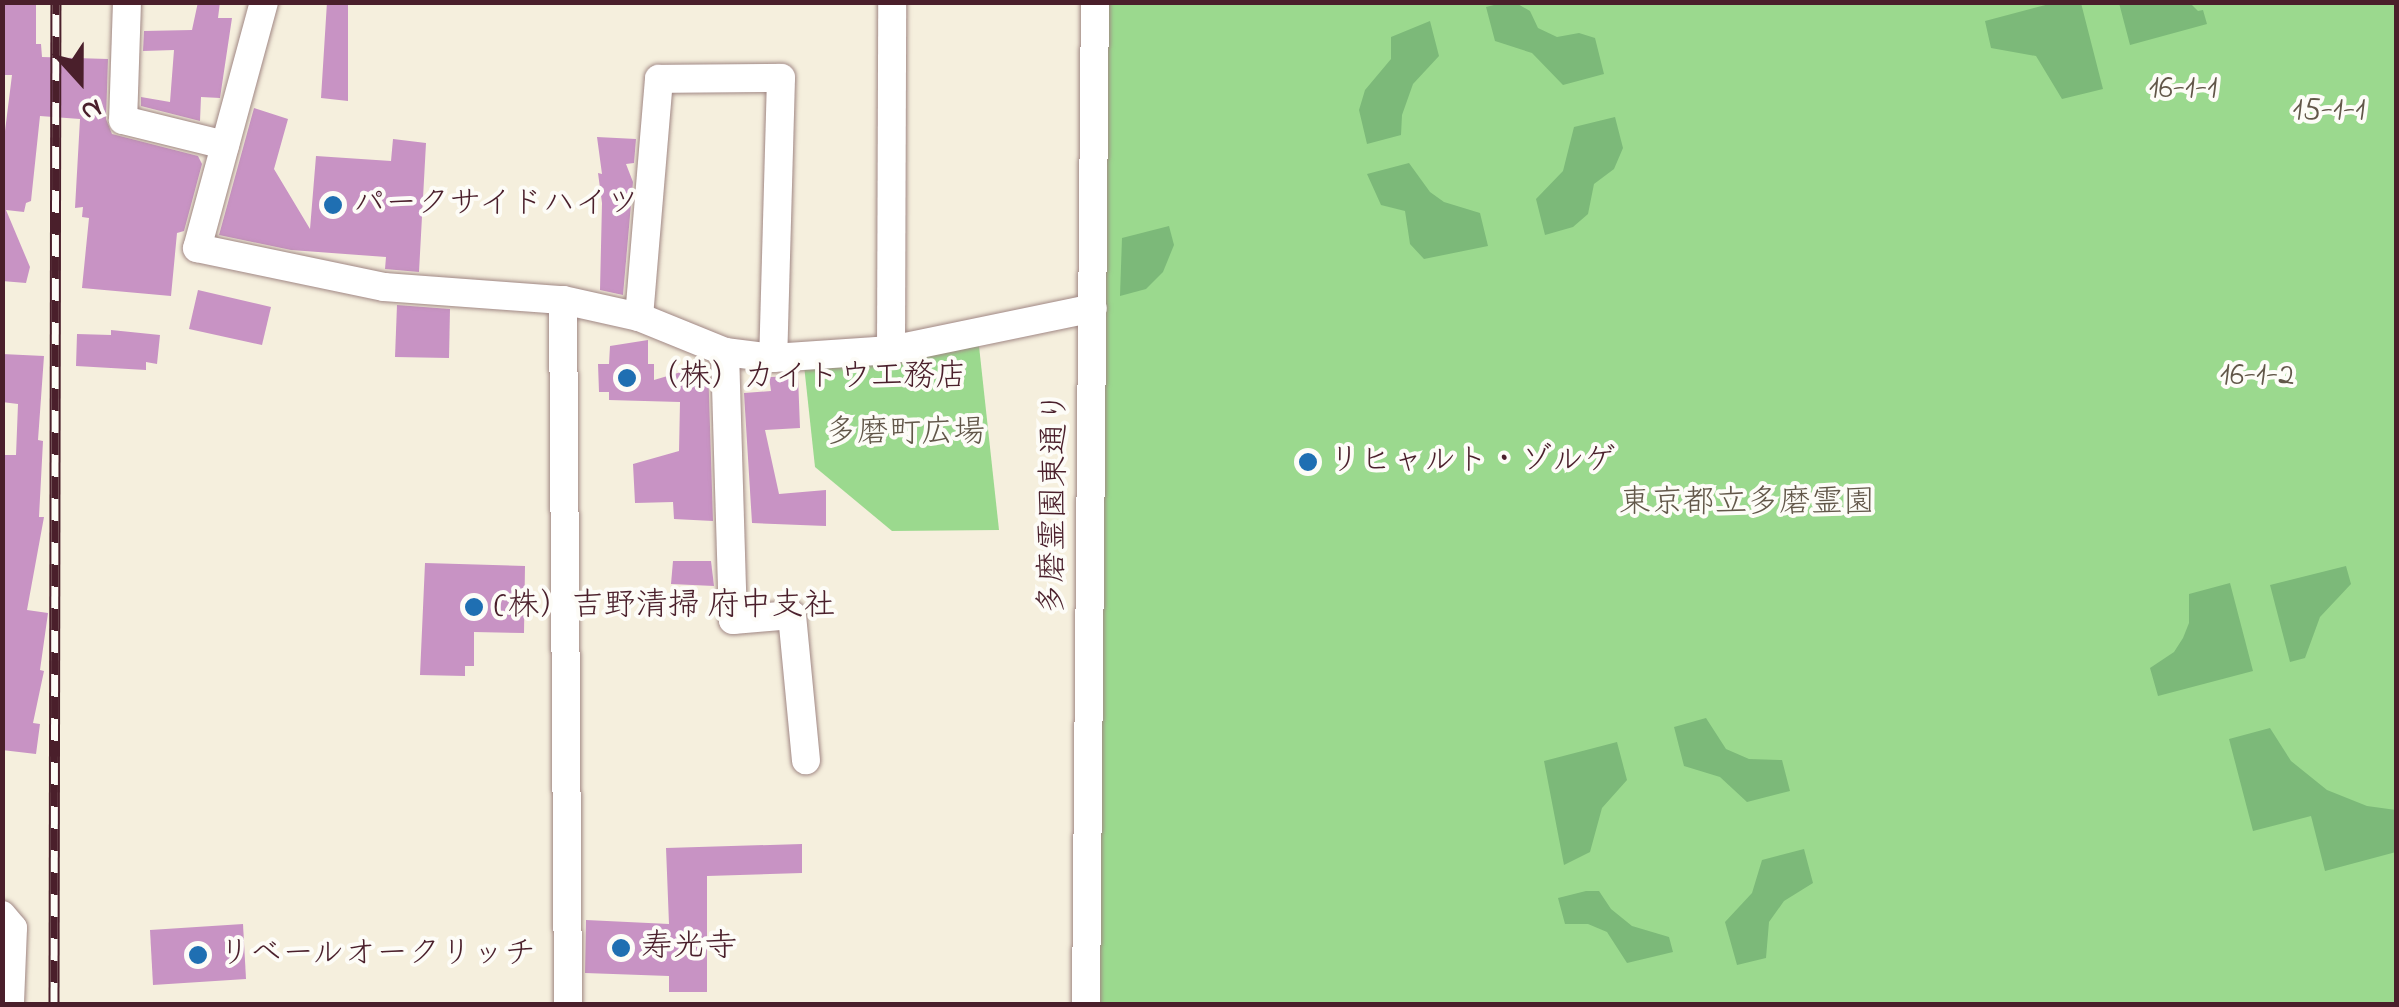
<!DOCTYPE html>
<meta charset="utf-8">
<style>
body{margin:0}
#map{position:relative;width:2399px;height:1007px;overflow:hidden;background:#f5efdd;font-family:"Indie Flower","Klee One",sans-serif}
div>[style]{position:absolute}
.green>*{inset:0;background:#9bd98e}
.forest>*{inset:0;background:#7cb979}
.building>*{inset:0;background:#c893c4}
.roads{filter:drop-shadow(0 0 2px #a08784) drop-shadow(0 0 2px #a08784)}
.minor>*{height:28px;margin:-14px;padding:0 14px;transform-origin:14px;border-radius:14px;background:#fff}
.rail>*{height:11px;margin-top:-5.5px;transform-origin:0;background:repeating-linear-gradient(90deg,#fdfcf7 0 22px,#4a1f2b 0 44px);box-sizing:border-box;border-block:2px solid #4a1f2b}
.dots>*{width:28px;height:28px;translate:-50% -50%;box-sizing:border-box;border:5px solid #fdfcf7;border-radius:50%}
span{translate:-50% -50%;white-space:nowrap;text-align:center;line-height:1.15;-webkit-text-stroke:8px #fdfcf7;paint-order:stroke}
.park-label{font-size:32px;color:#625749}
.poi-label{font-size:32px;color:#4a1f2b}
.left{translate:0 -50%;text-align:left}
.street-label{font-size:32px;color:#4a1f2b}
.frame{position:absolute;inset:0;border:5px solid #4a1f2b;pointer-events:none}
.north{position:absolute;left:30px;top:30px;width:100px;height:100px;-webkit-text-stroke:8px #fdfcf7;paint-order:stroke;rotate:159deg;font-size:28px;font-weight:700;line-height:40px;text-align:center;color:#4a1f2b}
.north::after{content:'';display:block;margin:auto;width:35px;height:45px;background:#4a1f2b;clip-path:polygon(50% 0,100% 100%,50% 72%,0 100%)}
</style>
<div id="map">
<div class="green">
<i style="clip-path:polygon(1106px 3px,2396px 3px,2396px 1004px,1097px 1004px)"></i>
<i style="clip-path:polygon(979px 346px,999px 530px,892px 531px,815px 467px,803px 356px)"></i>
</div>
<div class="forest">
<i style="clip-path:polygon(2057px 2px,2081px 3px,2103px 89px,2062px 99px,2036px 56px,1991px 48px,1985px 21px)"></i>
<i style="clip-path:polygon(1502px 3px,1516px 3px,1530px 11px,1538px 28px,1557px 37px,1579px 33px,1595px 38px,1604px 74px,1563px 85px,1532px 53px,1495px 41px,1486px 7px)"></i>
<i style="clip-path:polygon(2119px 3px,2190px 3px,2198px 11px,2203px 10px,2207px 24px,2130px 45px)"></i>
<i style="clip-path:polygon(1430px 21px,1439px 56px,1413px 84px,1402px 115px,1401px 135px,1367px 144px,1359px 110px,1365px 90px,1391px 59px,1391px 37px)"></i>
<i style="clip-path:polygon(1615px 117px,1623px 148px,1614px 169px,1594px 184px,1588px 214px,1573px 227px,1545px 235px,1536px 199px,1563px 171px,1574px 127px)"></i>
<i style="clip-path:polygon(1409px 163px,1430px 192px,1444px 202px,1480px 213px,1488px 246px,1424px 259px,1410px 244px,1405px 211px,1381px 205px,1367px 174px)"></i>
<i style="clip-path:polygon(1169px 226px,1174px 245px,1163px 272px,1146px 289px,1120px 296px,1122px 238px)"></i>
<i style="clip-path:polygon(2346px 566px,2351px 584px,2320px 617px,2305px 658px,2290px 662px,2270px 585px)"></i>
<i style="clip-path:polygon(2230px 583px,2253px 671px,2158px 696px,2150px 668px,2174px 652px,2183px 638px,2189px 623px,2189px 594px)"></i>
<i style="clip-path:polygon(1706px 718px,1726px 749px,1749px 759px,1782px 760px,1790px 791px,1747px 802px,1720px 777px,1684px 766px,1674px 727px)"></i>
<i style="clip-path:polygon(2270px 728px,2291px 761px,2327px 790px,2367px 806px,2396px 810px,2396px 852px,2325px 871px,2311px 816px,2253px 831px,2229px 739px)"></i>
<i style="clip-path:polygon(1617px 742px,1627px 780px,1602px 808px,1590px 852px,1564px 865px,1544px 761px)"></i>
<i style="clip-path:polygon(1804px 849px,1813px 883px,1784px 901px,1769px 922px,1766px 958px,1737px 965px,1725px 922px,1752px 893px,1762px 860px)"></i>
<i style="clip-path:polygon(1586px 891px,1599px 891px,1611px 909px,1632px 926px,1669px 937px,1673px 952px,1627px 963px,1607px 932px,1588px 924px,1565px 924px,1558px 898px)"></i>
</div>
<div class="building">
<i style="clip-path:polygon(2px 2px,36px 2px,36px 44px,41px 44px,42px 57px,108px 59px,106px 119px,112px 134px,198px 156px,202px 164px,184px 231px,177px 233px,171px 296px,82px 288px,89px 218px,82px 217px,83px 207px,75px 208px,80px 119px,40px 116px,31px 201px,26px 203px,24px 212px,6px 210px,30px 267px,26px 283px,2px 281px,2px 155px,12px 75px,2px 75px)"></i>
<i style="clip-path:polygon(198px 2px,220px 2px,218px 18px,232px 18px,220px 98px,201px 97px,200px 121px,141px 106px,141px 97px,170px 102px,174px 50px,143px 51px,144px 31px,192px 30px)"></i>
<i style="clip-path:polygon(327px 2px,348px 2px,348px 101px,321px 98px)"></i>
<i style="clip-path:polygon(254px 108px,288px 119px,274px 169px,310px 229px,316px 156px,391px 161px,393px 139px,426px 143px,419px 272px,385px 269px,386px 257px,291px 250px,219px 235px)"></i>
<i style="clip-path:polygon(597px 137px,636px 139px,634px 163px,626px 164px,633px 182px,623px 295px,600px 290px,602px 203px,598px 173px,602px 174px)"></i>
<i style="clip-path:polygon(198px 290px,271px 307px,262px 345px,189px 329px)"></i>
<i style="clip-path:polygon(397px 305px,450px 309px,449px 358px,395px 357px)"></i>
<i style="clip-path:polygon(111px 330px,160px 335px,157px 364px,146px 362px,146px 370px,76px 366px,77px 334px,111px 335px)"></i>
<i style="clip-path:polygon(648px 340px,648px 364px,654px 364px,654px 380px,708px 364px,713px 521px,674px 519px,673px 502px,635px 503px,633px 464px,679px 451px,680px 402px,609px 400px,609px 392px,599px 392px,598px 364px,609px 364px,610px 346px)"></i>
<i style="clip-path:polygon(2px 354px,44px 356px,38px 440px,43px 441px,39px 517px,44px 517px,27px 610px,48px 613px,40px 670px,44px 671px,33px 723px,40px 724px,36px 754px,2px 750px,2px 455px,16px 455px,18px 404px,2px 402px)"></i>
<i style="clip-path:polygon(798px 376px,800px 428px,765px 430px,779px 494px,826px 490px,826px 526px,752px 523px,744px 393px,771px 391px,769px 377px)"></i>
<i style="clip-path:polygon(673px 561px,711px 561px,714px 586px,671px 584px)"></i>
<i style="clip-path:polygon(425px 563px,525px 566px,524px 633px,474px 632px,474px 666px,465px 666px,465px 676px,420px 675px)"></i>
<i style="clip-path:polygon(802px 844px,802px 873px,707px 876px,707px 992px,669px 992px,669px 976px,585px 973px,586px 920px,669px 924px,666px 848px)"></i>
<i style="clip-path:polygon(243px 924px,246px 979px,153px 985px,150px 930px)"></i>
</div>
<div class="roads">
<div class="minor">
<i style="left:127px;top:2px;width:118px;rotate:91.9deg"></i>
<i style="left:123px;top:120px;width:105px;rotate:13.8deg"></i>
<i style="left:264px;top:2px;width:255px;rotate:105.2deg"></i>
<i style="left:197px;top:248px;width:191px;rotate:11.8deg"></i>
<i style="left:384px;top:287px;width:179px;rotate:4.2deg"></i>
<i style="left:563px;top:300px;width:78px;rotate:12.6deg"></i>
<i style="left:639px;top:317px;width:93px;rotate:22.1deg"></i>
<i style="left:725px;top:352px;width:48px;rotate:7.1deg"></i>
<i style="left:773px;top:358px;width:118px;rotate:-3.9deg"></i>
<i style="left:891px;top:350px;width:206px;rotate:-11.7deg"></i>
<i style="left:563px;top:300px;width:704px;rotate:89.59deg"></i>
<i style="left:639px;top:317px;width:239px;rotate:-85.2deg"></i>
<i style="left:659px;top:79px;width:122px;rotate:-0.5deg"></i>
<i style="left:781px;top:78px;width:280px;rotate:91.6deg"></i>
<i style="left:891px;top:350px;width:348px;rotate:-89.8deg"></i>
<i style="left:725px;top:352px;width:268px;rotate:88.3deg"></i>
<i style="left:733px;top:620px;width:59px;rotate:-4.8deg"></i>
<i style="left:792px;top:615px;width:146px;rotate:84.5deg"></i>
<i style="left:2px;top:915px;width:17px;rotate:50deg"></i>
<i style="left:13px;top:928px;width:76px;rotate:92.3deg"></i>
<i style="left:1086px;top:1004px;width:1002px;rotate:-89.49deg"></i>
</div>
</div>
<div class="rail">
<i style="left:54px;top:1004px;width:1002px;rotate:-89.89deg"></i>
</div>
<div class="dots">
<i style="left:333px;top:205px;background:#1f6fb2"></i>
<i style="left:627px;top:378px;background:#1f6fb2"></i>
<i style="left:1308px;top:462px;background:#1f6fb2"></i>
<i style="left:474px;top:607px;background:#1f6fb2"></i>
<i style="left:621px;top:948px;background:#1f6fb2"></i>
<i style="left:198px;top:955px;background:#1f6fb2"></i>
</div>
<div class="park-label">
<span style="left:2183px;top:90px">16-1-1</span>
<span style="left:2329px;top:112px">15-1-1</span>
<span style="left:2257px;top:377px">16-1-2</span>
<span style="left:905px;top:434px">多磨町広場</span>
<span style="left:1747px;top:504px">東京都立多磨霊園</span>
</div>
<div class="poi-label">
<span class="left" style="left:353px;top:205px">パークサイドハイツ</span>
<span class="left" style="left:647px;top:378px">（株）カイトウ工務店</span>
<span class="left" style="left:1328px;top:462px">リヒャルト・ゾルゲ</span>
<span class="left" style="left:494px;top:607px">(株）吉野清掃 府中支社</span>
<span class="left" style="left:641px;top:948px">寿光寺</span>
<span class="left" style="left:218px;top:955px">リベールオークリッチ</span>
</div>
<div class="street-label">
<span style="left:1056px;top:503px;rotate:-89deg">多磨霊園東通り</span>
</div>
<div class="frame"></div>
<div class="north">N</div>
</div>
